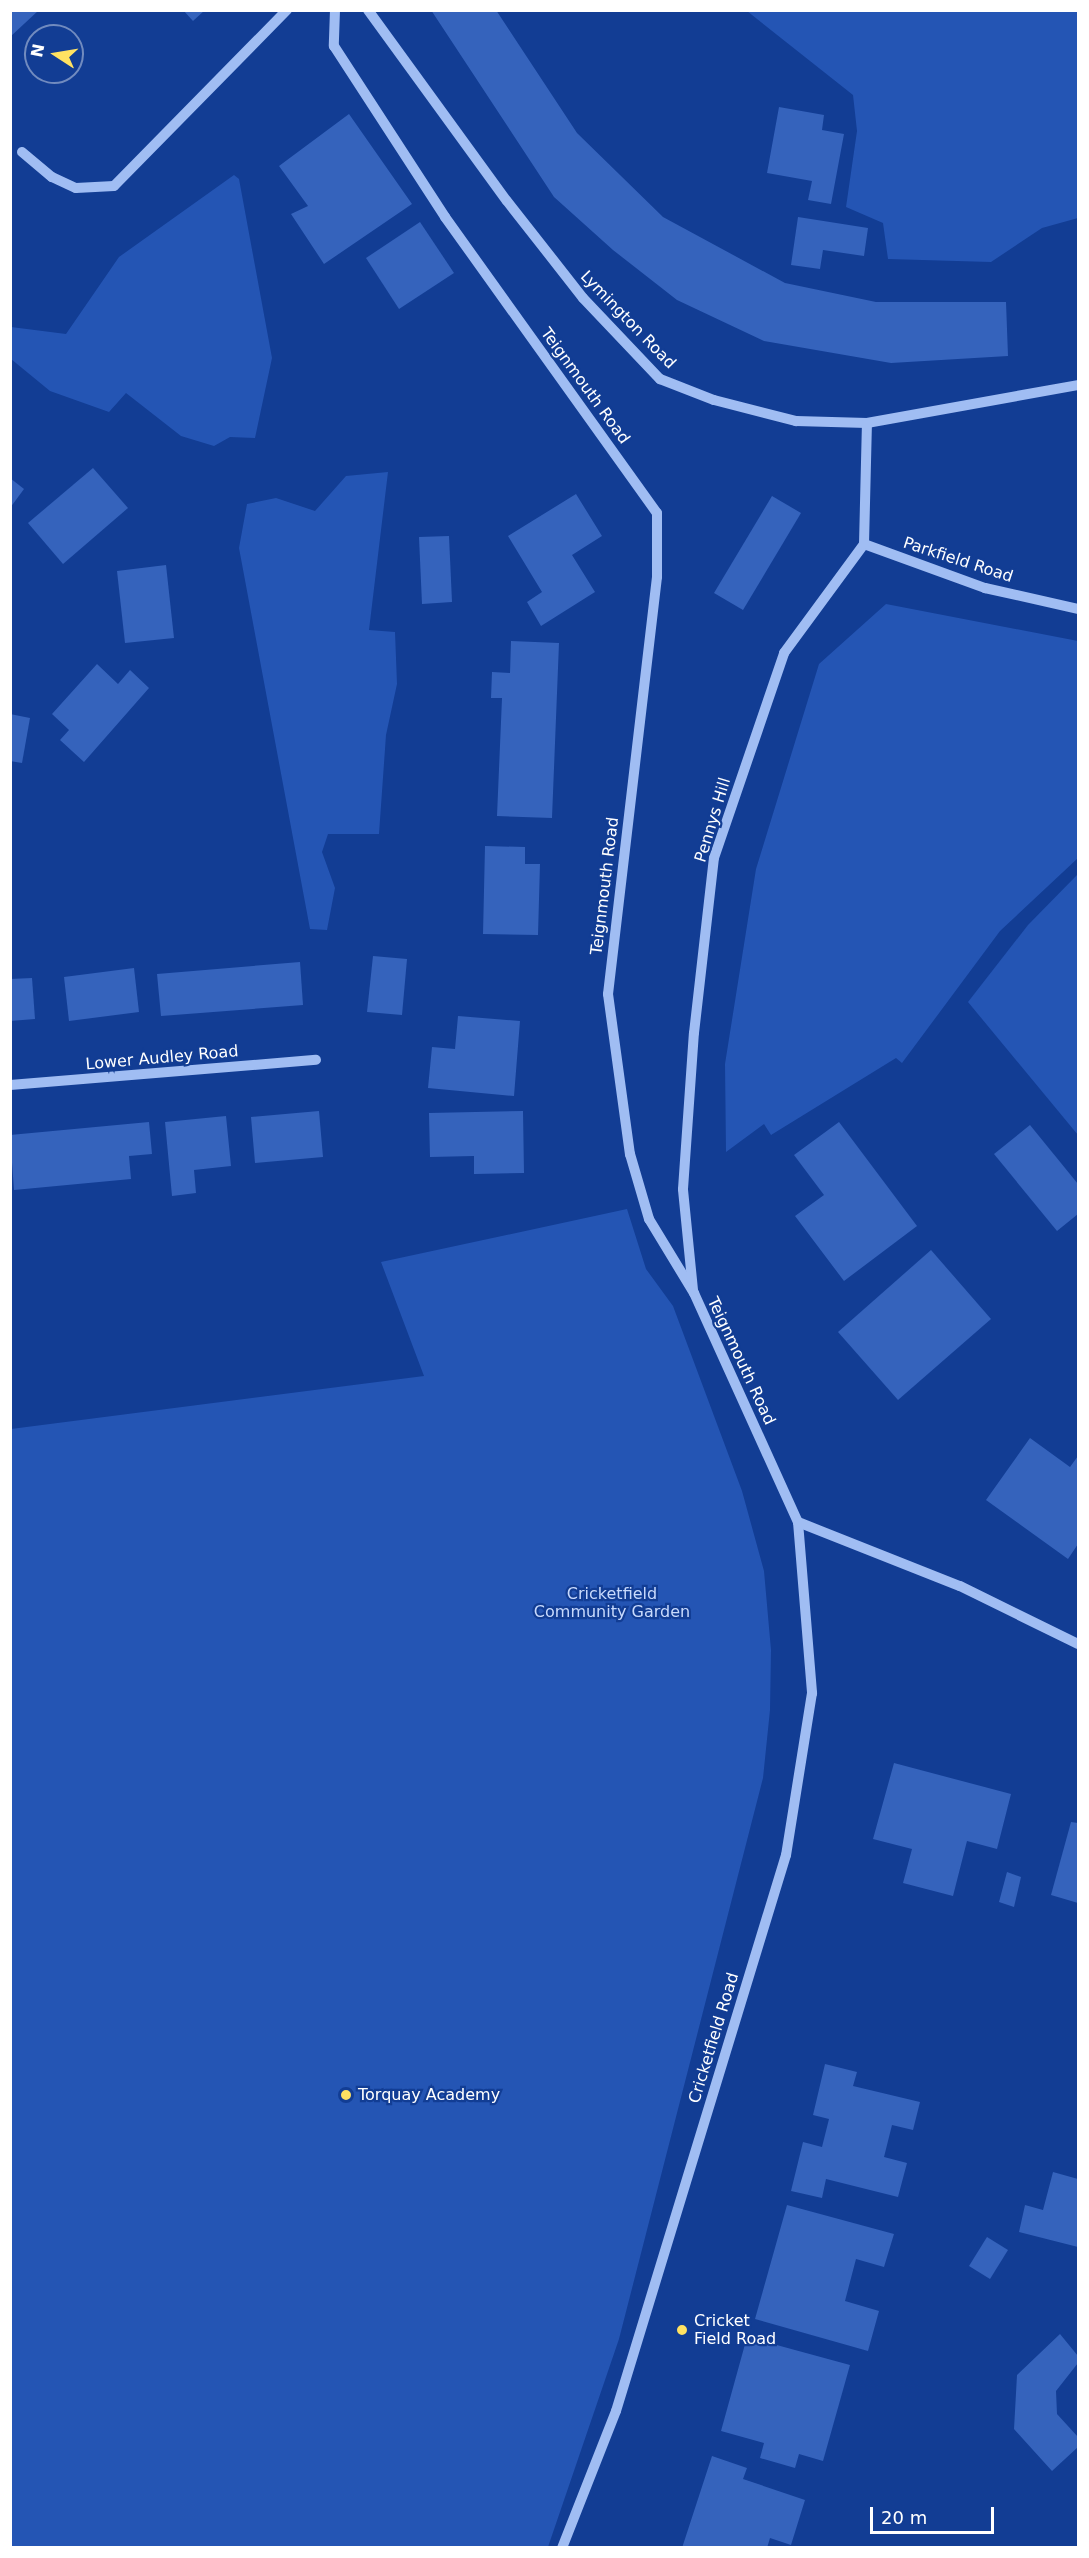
<!DOCTYPE html>
<style>
body{margin:0}
#map{position:relative;width:1089px;height:2558px;overflow:hidden;background:#123d94;font-family:"DejaVu Sans",sans-serif}
div>[style]{position:absolute}
.green>*{inset:0;background:#2455b4}
.building>*{inset:0;background:#3563bc}
.minor>*{height:10px;margin:-5px;padding:0 5px;transform-origin:5px;border-radius:5px;background:#a0bdf3}
.dots>*{width:16px;height:16px;translate:-50% -50%;box-sizing:border-box;border:3px solid #123d94;border-radius:50%}
span{translate:-50% -50%;white-space:nowrap;text-align:center;line-height:1.15;-webkit-text-stroke:4.5px #123d94;paint-order:stroke}
.street-label{font-size:16px;color:#fff}
.park-label{font-size:16px;color:#c8dafd}
.poi-label{font-size:16px;color:#fff}
.left{translate:0 -50%;text-align:left}
.frame{position:absolute;inset:0;border:12px solid #fff;pointer-events:none}
.north{position:absolute;left:24px;top:24px;width:60px;height:60px;box-sizing:border-box;background:#123d94;border:2px solid #718bbf;border-radius:50%;rotate:282deg;font-size:16px;font-weight:700;line-height:24px;text-align:center;color:#fff}
.north::after{content:'';display:block;margin:auto;width:21px;height:27px;background:#ffe262;clip-path:polygon(50% 0,100% 100%,50% 72%,0 100%)}
.scale{position:absolute;left:870px;top:2507px;width:124px;height:27px;box-sizing:border-box;border:3px solid #fff;border-top:0;padding-left:8px;font-size:18px;line-height:21px;white-space:nowrap;color:#fff;-webkit-text-stroke:4px #123d94;paint-order:stroke}
</style>
<div id="map">
<div class="green">
<i style="clip-path:polygon(747px 11px,1078px 11px,1078px 218px,1042px 228px,991px 262px,888px 259px,883px 223px,846px 207px,857px 131px,853px 95px)"></i>
<i style="clip-path:polygon(234px 175px,239px 179px,272px 358px,255px 438px,230px 437px,214px 446px,181px 436px,126px 393px,109px 412px,50px 391px,11px 359px,11px 327px,66px 334px,119px 257px)"></i>
<i style="clip-path:polygon(388px 472px,369px 630px,395px 632px,397px 684px,386px 735px,379px 834px,328px 834px,322px 852px,335px 888px,327px 930px,310px 929px,239px 548px,247px 504px,276px 498px,315px 511px,346px 476px)"></i>
<i style="clip-path:polygon(886px 604px,1078px 641px,1078px 858px,1000px 931px,902px 1063px,896px 1058px,771px 1135px,764px 1124px,726px 1152px,725px 1064px,756px 869px,819px 664px)"></i>
<i style="clip-path:polygon(1078px 874px,1078px 1135px,968px 1002px,1028px 925px)"></i>
<i style="clip-path:polygon(627px 1209px,646px 1269px,673px 1306px,742px 1491px,764px 1571px,771px 1650px,770px 1710px,763px 1778px,619px 2339px,548px 2547px,11px 2547px,11px 1429px,424px 1376px,381px 1262px)"></i>
</div>
<div class="building">
<i style="clip-path:polygon(10px 10px,39px 10px,10px 37px)"></i>
<i style="clip-path:polygon(183px 10px,205px 10px,193px 21px)"></i>
<i style="clip-path:polygon(431px 10px,496px 10px,577px 133px,663px 217px,785px 283px,876px 302px,1006px 302px,1008px 356px,891px 363px,764px 341px,677px 300px,613px 250px,554px 197px)"></i>
<i style="clip-path:polygon(779px 107px,824px 115px,822px 130px,844px 134px,831px 204px,808px 200px,812px 181px,767px 173px)"></i>
<i style="clip-path:polygon(349px 114px,412px 204px,324px 264px,291px 214px,308px 206px,279px 166px)"></i>
<i style="clip-path:polygon(798px 217px,868px 228px,864px 256px,823px 250px,820px 269px,791px 265px)"></i>
<i style="clip-path:polygon(420px 222px,454px 273px,399px 309px,366px 258px)"></i>
<i style="clip-path:polygon(93px 468px,128px 508px,63px 564px,28px 523px)"></i>
<i style="clip-path:polygon(10px 478px,24px 489px,10px 508px)"></i>
<i style="clip-path:polygon(576px 494px,602px 536px,572px 555px,595px 592px,541px 626px,527px 602px,542px 592px,508px 536px)"></i>
<i style="clip-path:polygon(772px 496px,801px 513px,743px 610px,714px 593px)"></i>
<i style="clip-path:polygon(449px 536px,452px 602px,422px 604px,419px 537px)"></i>
<i style="clip-path:polygon(166px 565px,174px 638px,125px 643px,117px 571px)"></i>
<i style="clip-path:polygon(511px 641px,559px 643px,552px 818px,497px 816px,502px 698px,491px 698px,492px 672px,510px 673px)"></i>
<i style="clip-path:polygon(97px 664px,118px 684px,130px 670px,149px 688px,84px 762px,60px 740px,69px 730px,52px 714px)"></i>
<i style="clip-path:polygon(10px 714px,30px 718px,22px 763px,10px 761px)"></i>
<i style="clip-path:polygon(485px 846px,525px 847px,525px 864px,540px 864px,538px 935px,483px 934px)"></i>
<i style="clip-path:polygon(373px 956px,407px 959px,402px 1015px,367px 1012px)"></i>
<i style="clip-path:polygon(300px 962px,303px 1005px,161px 1016px,157px 974px)"></i>
<i style="clip-path:polygon(134px 968px,139px 1012px,69px 1021px,64px 977px)"></i>
<i style="clip-path:polygon(32px 978px,35px 1019px,10px 1021px,10px 979px)"></i>
<i style="clip-path:polygon(458px 1016px,520px 1021px,514px 1096px,428px 1088px,432px 1047px,455px 1049px)"></i>
<i style="clip-path:polygon(319px 1111px,323px 1157px,255px 1163px,251px 1117px)"></i>
<i style="clip-path:polygon(523px 1111px,524px 1173px,474px 1174px,474px 1156px,430px 1157px,429px 1113px)"></i>
<i style="clip-path:polygon(226px 1116px,231px 1166px,194px 1170px,196px 1193px,172px 1196px,165px 1122px)"></i>
<i style="clip-path:polygon(149px 1122px,152px 1154px,129px 1156px,131px 1179px,14px 1190px,10px 1135px)"></i>
<i style="clip-path:polygon(839px 1122px,917px 1226px,844px 1281px,795px 1216px,824px 1195px,794px 1155px)"></i>
<i style="clip-path:polygon(1030px 1125px,1078px 1184px,1078px 1214px,1057px 1231px,994px 1154px)"></i>
<i style="clip-path:polygon(931px 1250px,991px 1319px,898px 1400px,838px 1332px)"></i>
<i style="clip-path:polygon(1030px 1438px,1070px 1467px,1078px 1456px,1078px 1544px,1068px 1559px,986px 1500px)"></i>
<i style="clip-path:polygon(894px 1763px,1011px 1794px,997px 1849px,967px 1841px,953px 1896px,903px 1883px,912px 1849px,873px 1839px)"></i>
<i style="clip-path:polygon(1071px 1822px,1078px 1823px,1078px 1903px,1051px 1895px)"></i>
<i style="clip-path:polygon(1007px 1872px,1021px 1877px,1014px 1907px,999px 1902px)"></i>
<i style="clip-path:polygon(825px 2064px,857px 2072px,853px 2086px,920px 2102px,913px 2130px,892px 2125px,884px 2157px,907px 2163px,898px 2197px,826px 2179px,822px 2198px,791px 2191px,803px 2142px,822px 2147px,829px 2119px,813px 2115px)"></i>
<i style="clip-path:polygon(1053px 2172px,1078px 2179px,1078px 2247px,1019px 2232px,1025px 2205px,1043px 2210px)"></i>
<i style="clip-path:polygon(787px 2205px,894px 2234px,884px 2267px,856px 2259px,845px 2301px,879px 2311px,868px 2351px,755px 2319px)"></i>
<i style="clip-path:polygon(987px 2237px,1008px 2250px,990px 2279px,969px 2266px)"></i>
<i style="clip-path:polygon(1060px 2334px,1078px 2356px,1078px 2363px,1056px 2391px,1057px 2414px,1078px 2437px,1078px 2447px,1052px 2471px,1014px 2429px,1017px 2375px)"></i>
<i style="clip-path:polygon(747px 2337px,850px 2365px,823px 2461px,799px 2454px,795px 2468px,760px 2458px,764px 2443px,721px 2431px)"></i>
<i style="clip-path:polygon(712px 2456px,747px 2468px,743px 2479px,805px 2500px,791px 2545px,770px 2538px,767px 2548px,682px 2548px)"></i>
</div>
<div class="minor">
<i style="left:335px;top:10px;width:36px;rotate:92deg"></i>
<i style="left:334px;top:46px;width:204px;rotate:57deg"></i>
<i style="left:445px;top:217px;width:364px;rotate:54.4deg"></i>
<i style="left:657px;top:513px;width:64px;rotate:90deg"></i>
<i style="left:657px;top:577px;width:420px;rotate:96.7deg"></i>
<i style="left:608px;top:994px;width:162px;rotate:82.2deg"></i>
<i style="left:630px;top:1154px;width:68px;rotate:73.7deg"></i>
<i style="left:649px;top:1219px;width:87px;rotate:58.7deg"></i>
<i style="left:694px;top:1293px;width:252px;rotate:65.6deg"></i>
<i style="left:798px;top:1522px;width:172px;rotate:85.3deg"></i>
<i style="left:812px;top:1693px;width:164px;rotate:99.1deg"></i>
<i style="left:786px;top:1855px;width:581px;rotate:107deg"></i>
<i style="left:616px;top:2411px;width:147px;rotate:111.5deg"></i>
<i style="left:368px;top:10px;width:236px;rotate:54deg"></i>
<i style="left:507px;top:201px;width:123px;rotate:51.9deg"></i>
<i style="left:583px;top:298px;width:112px;rotate:46.5deg"></i>
<i style="left:660px;top:379px;width:58px;rotate:21.3deg"></i>
<i style="left:714px;top:400px;width:85px;rotate:14.4deg"></i>
<i style="left:796px;top:421px;width:71px;rotate:1.6deg"></i>
<i style="left:867px;top:423px;width:214px;rotate:-10.2deg"></i>
<i style="left:22px;top:152px;width:39px;rotate:40deg"></i>
<i style="left:52px;top:177px;width:26px;rotate:25deg"></i>
<i style="left:76px;top:188px;width:38px;rotate:-3deg"></i>
<i style="left:114px;top:186px;width:247px;rotate:-45.5deg"></i>
<i style="left:864px;top:544px;width:129px;rotate:20deg"></i>
<i style="left:985px;top:588px;width:95px;rotate:12.7deg"></i>
<i style="left:10px;top:1085px;width:307px;rotate:-4.7deg"></i>
<i style="left:693px;top:1290px;width:101px;rotate:-95.7deg"></i>
<i style="left:683px;top:1189px;width:156px;rotate:-86deg"></i>
<i style="left:694px;top:1033px;width:176px;rotate:-83.5deg"></i>
<i style="left:714px;top:858px;width:217px;rotate:-71.1deg"></i>
<i style="left:784px;top:653px;width:135px;rotate:-53.7deg"></i>
<i style="left:864px;top:544px;width:121px;rotate:-88.6deg"></i>
<i style="left:798px;top:1522px;width:174px;rotate:21.6deg"></i>
<i style="left:960px;top:1586px;width:131px;rotate:26.2deg"></i>
</div>
<div class="dots">
<i style="left:346px;top:2095px;background:#ffe262"></i>
<i style="left:682px;top:2330px;background:#ffe262"></i>
</div>
<div class="street-label">
<span style="left:628px;top:320px;rotate:46deg">Lymington Road</span>
<span style="left:585px;top:386px;rotate:54deg">Teignmouth Road</span>
<span style="left:958px;top:560px;rotate:18deg">Parkfield Road</span>
<span style="left:713px;top:820px;rotate:-73deg">Pennys Hill</span>
<span style="left:605px;top:886px;rotate:-83deg">Teignmouth Road</span>
<span style="left:162px;top:1058px;rotate:-5deg">Lower Audley Road</span>
<span style="left:741px;top:1361px;rotate:65deg">Teignmouth Road</span>
<span style="left:714px;top:2038px;rotate:-73deg">Cricketfield Road</span>
</div>
<div class="park-label">
<span style="left:612px;top:1603px">Cricketfield<br>Community Garden</span>
</div>
<div class="poi-label">
<span class="left" style="left:358px;top:2095px">Torquay Academy</span>
<span class="left" style="left:694px;top:2330px">Cricket<br>Field Road</span>
</div>
<div class="frame"></div>
<div class="north">N</div>
<div class="scale">20 m</div>
</div>
